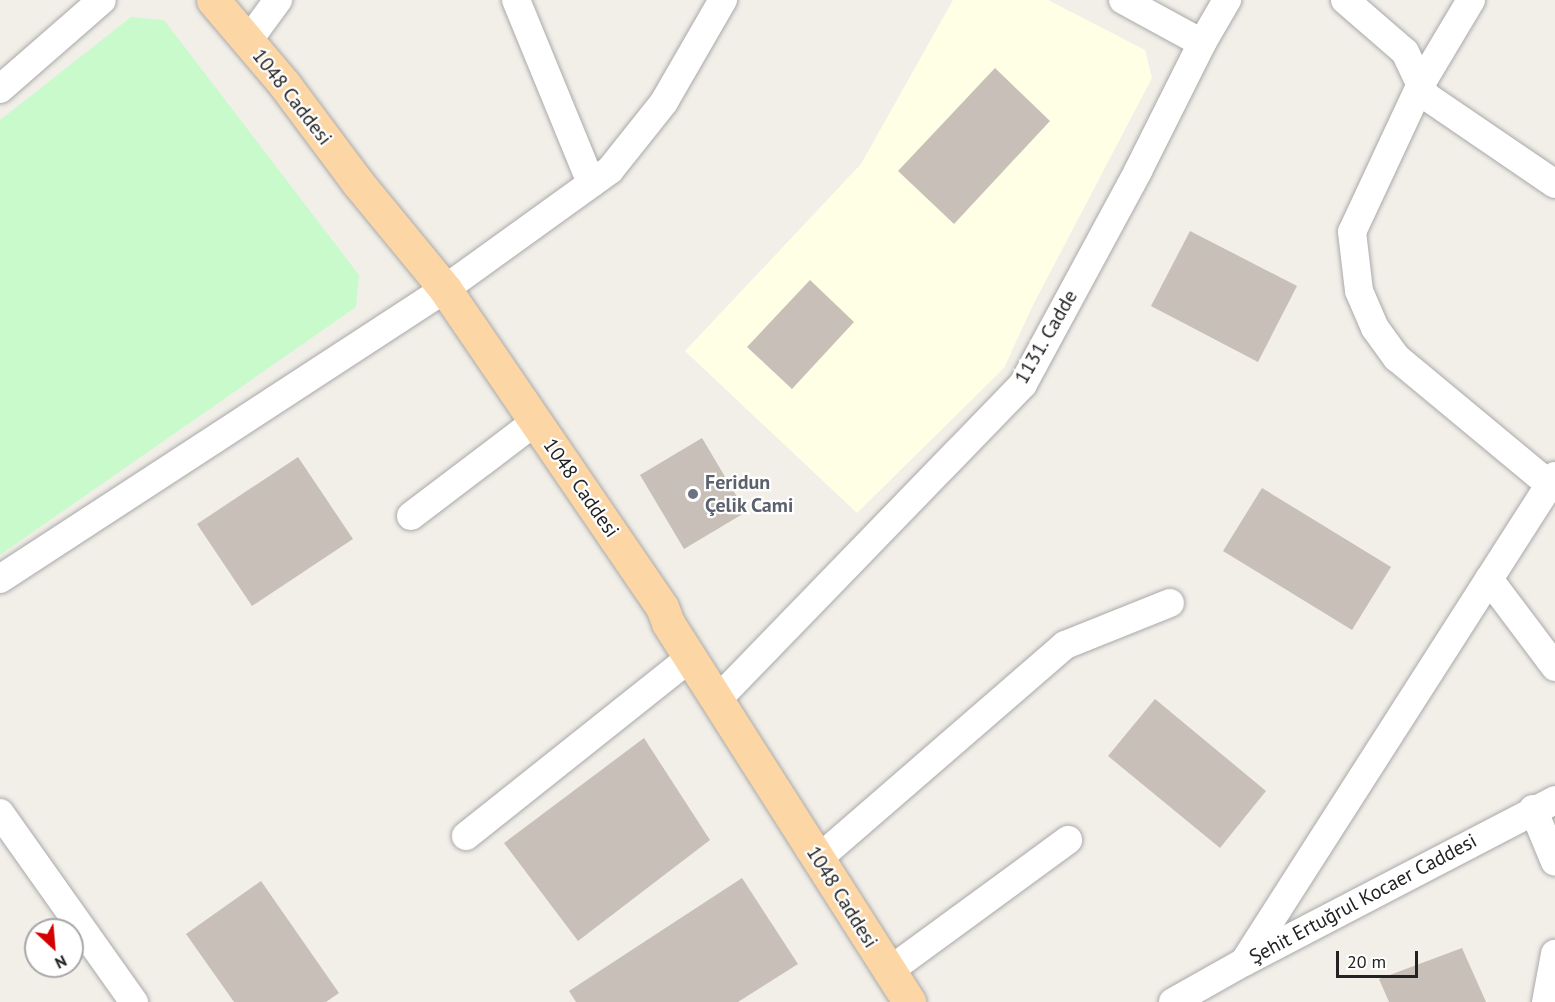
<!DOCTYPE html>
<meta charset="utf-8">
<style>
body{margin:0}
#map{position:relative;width:1555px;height:1002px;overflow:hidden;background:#f2efe9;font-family:"PT Sans",sans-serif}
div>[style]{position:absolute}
.education>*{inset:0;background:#ffffe5}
.park>*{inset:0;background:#c8facc}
.building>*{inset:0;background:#c7bfb8}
.roads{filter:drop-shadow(0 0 2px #a9a9a9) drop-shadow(0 0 2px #a9a9a9)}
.minor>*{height:28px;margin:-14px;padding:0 14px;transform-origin:14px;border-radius:14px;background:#fff}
.major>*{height:33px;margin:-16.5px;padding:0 16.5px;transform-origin:16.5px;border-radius:16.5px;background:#fcd6a4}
.dots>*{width:16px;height:16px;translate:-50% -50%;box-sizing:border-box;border:3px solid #fff;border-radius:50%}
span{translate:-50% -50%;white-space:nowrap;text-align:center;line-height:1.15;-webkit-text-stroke:4.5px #fff;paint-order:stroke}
.street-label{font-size:20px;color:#222}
.worship-label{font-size:20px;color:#5b616d;font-weight:700}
.left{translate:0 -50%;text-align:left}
.north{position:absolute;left:24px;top:918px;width:60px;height:60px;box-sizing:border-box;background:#fff;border:2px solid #a7a7a7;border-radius:50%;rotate:154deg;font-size:16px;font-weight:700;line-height:24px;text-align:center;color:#222}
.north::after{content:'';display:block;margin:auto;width:21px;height:27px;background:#d40000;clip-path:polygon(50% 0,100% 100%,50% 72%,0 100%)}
.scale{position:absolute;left:1336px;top:951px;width:82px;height:27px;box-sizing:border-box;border:3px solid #222;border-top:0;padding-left:8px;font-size:18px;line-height:21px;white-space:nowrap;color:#222;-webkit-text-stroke:4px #fff;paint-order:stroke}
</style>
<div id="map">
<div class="education">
<i style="clip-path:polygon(953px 0,1048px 0,1145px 50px,1152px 78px,1032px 307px,1004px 368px,857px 513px,685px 351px,861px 164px)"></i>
</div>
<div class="park">
<i style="clip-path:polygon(131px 17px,164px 20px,359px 275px,356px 307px,0 555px,0 120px)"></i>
</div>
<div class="building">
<i style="clip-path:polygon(995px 68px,1050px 121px,954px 224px,898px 171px)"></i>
<i style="clip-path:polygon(1190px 231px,1297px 286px,1258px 362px,1151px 306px)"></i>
<i style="clip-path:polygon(810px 280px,854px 322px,792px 389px,747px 347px)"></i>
<i style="clip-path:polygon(702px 438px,746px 512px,684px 549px,640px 475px)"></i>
<i style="clip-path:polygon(298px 457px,353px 539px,252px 606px,197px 524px)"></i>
<i style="clip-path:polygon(1262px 488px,1391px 567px,1352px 630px,1223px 551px)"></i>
<i style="clip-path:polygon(1155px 699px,1266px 791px,1220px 848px,1108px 756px)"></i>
<i style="clip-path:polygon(644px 738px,710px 840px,578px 941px,504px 843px)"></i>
<i style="clip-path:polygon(742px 878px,798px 964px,738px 1002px,576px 1002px,569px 991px)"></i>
<i style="clip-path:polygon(261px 881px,339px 993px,326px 1002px,234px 1002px,186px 934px)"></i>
<i style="clip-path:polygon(1462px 948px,1486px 1002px,1389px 1002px,1379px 979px)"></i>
</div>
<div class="roads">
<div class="minor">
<i style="left:516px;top:0;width:198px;rotate:67.7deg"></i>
<i style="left:1123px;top:0;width:90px;rotate:28.6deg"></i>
<i style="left:1345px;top:0;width:79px;rotate:40.9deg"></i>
<i style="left:1405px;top:52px;width:49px;rotate:64.5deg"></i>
<i style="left:1426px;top:96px;width:156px;rotate:34.3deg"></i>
<i style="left:1471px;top:0;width:98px;rotate:120.8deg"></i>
<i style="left:1421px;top:84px;width:163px;rotate:115deg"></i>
<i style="left:1352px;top:232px;width:59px;rotate:83.2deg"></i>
<i style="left:1359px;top:291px;width:40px;rotate:66.6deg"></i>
<i style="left:1375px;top:328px;width:37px;rotate:54deg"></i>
<i style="left:1397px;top:358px;width:199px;rotate:39.7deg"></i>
<i style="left:248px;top:41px;width:51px;rotate:-53.8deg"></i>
<i style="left:0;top:89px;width:135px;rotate:-41.1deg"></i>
<i style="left:411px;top:516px;width:156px;rotate:-37.2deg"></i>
<i style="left:0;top:579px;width:531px;rotate:-33.09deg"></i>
<i style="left:445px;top:289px;width:203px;rotate:-35.8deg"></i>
<i style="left:610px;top:170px;width:87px;rotate:-51.5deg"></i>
<i style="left:664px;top:102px;width:118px;rotate:-60deg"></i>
<i style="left:1489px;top:579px;width:110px;rotate:53.1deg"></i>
<i style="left:717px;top:700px;width:440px;rotate:-45.9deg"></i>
<i style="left:1023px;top:384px;width:242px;rotate:-61.6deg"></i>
<i style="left:1138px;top:171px;width:143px;rotate:-63.4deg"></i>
<i style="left:1202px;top:43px;width:50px;rotate:-59.8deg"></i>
<i style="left:1533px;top:809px;width:57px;rotate:67.5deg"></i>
<i style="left:0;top:813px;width:232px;rotate:54.7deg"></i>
<i style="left:466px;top:836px;width:286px;rotate:-38.5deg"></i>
<i style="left:818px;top:859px;width:327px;rotate:-40.9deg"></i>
<i style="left:1065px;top:645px;width:113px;rotate:-21.8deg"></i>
<i style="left:1244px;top:962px;width:577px;rotate:-57.38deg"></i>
<i style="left:889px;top:971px;width:222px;rotate:-36.2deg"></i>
<i style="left:1173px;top:1002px;width:81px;rotate:-29.4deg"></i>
<i style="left:1244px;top:962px;width:351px;rotate:-27.5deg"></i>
<i style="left:1546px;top:1002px;width:49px;rotate:-79.4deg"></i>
</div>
<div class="major">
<i style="left:213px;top:0;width:111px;rotate:49.7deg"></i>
<i style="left:285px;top:85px;width:122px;rotate:53.3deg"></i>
<i style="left:358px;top:183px;width:137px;rotate:50.6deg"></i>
<i style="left:445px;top:289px;width:385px;rotate:55.7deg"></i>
<i style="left:662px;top:607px;width:17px;rotate:69deg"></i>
<i style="left:668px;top:623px;width:449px;rotate:57.5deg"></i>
</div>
</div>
<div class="dots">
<i style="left:693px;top:494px;background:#6b7280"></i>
</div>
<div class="street-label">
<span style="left:292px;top:97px;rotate:52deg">1048 Caddesi</span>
<span style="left:1046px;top:337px;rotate:-60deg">1131. Cadde</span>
<span style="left:581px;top:488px;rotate:55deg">1048 Caddesi</span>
<span style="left:842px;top:897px;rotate:58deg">1048 Caddesi</span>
<span style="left:1363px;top:899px;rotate:-28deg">Şehit Ertuğrul Kocaer Caddesi</span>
</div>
<div class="worship-label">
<span class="left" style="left:705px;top:494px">Feridun<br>Çelik Cami</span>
</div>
<div class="north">N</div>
<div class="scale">20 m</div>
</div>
